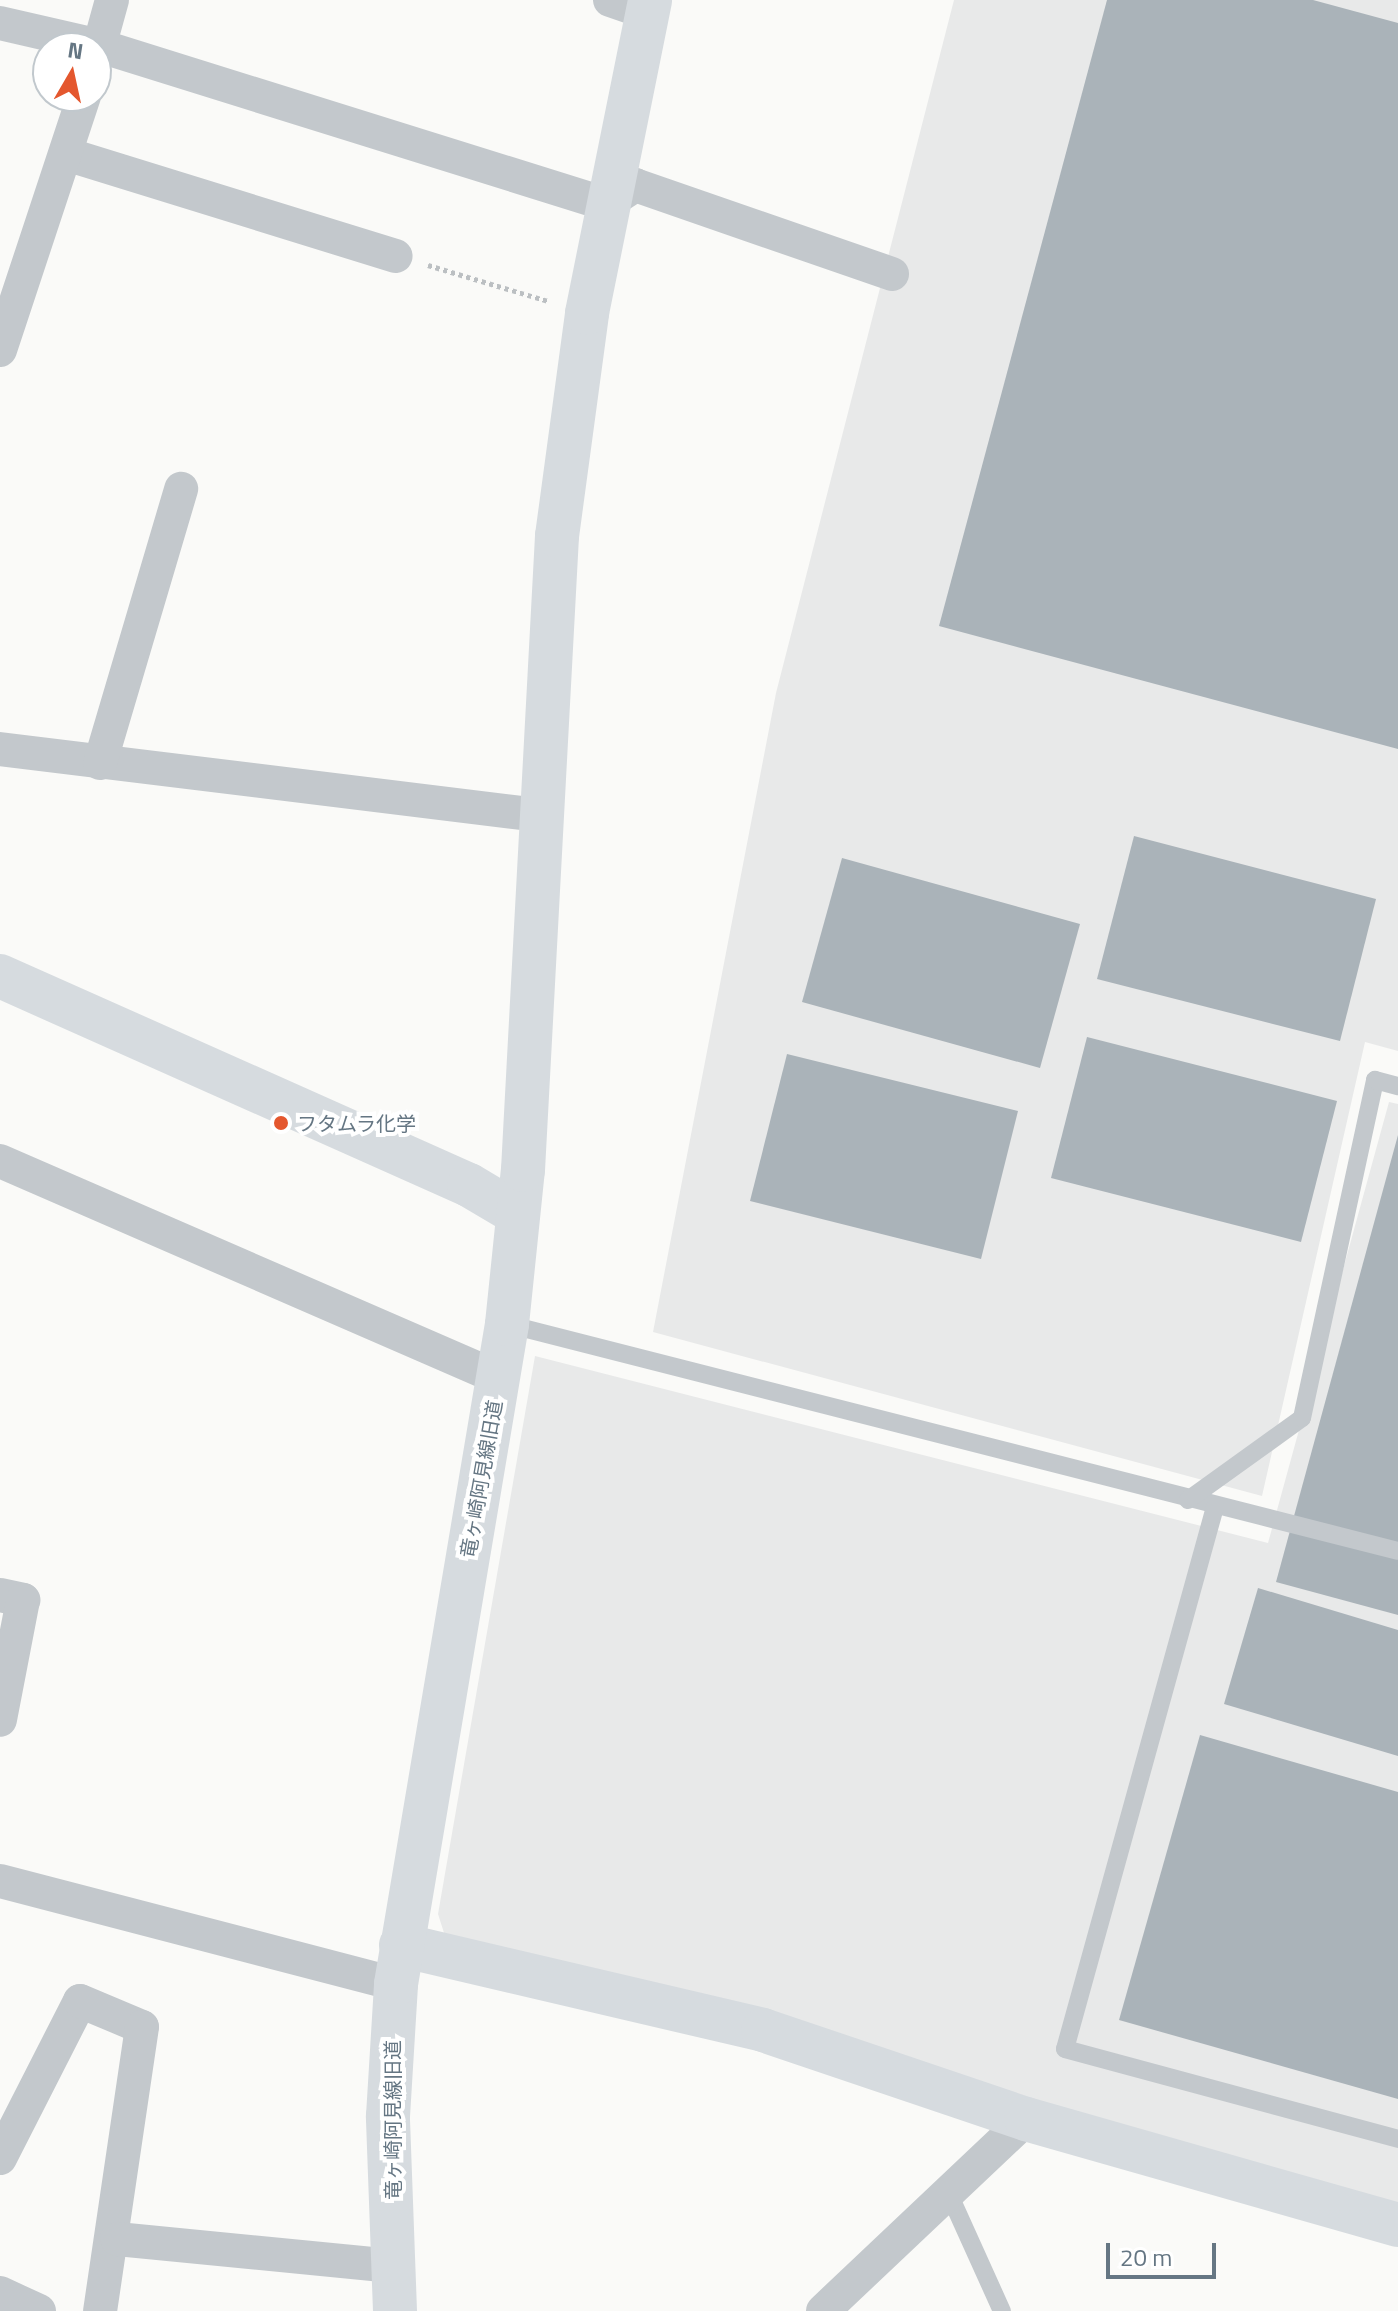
<!DOCTYPE html>
<meta charset="utf-8">
<style>
body{margin:0}
#map{position:relative;width:1398px;height:2311px;overflow:hidden;background:#fafaf8;font-family:"Titillium Web","Noto Sans JP",sans-serif}
div>[style]{position:absolute}
.built>*{inset:0;background:#e8e9e9}
.building>*{inset:0;background:#aab3b9}
.path>*{height:5px;margin-top:-2.5px;transform-origin:0;background:repeating-linear-gradient(90deg,#bbbfc2 0 4px,transparent 0 8px)}
.lane>*{height:18px;margin:-9px;padding:0 9px;transform-origin:9px;border-radius:9px;background:#c3c8cc}
.street>*{height:34px;margin:-17px;padding:0 17px;transform-origin:17px;border-radius:17px;background:#c3c8cc}
.secondary>*{height:44px;margin:-22px;padding:0 22px;transform-origin:22px;border-radius:22px;background:#d6dbdf}
.dots>*{width:22px;height:22px;translate:-50% -50%;box-sizing:border-box;border:4px solid #fff;border-radius:50%}
span{translate:-50% -50%;white-space:nowrap;text-align:center;line-height:1.15;-webkit-text-stroke:8px #fff;paint-order:stroke}
.poi-label{font-size:20px;color:#657683}
.left{translate:0 -50%;text-align:left}
.street-label{font-size:20px;color:#657683}
.north{position:absolute;left:32px;top:32px;width:80px;height:80px;box-sizing:border-box;background:#fff;border:2px solid #c1c8cd;border-radius:50%;rotate:9deg;font-size:22px;font-weight:700;line-height:32px;text-align:center;color:#657683}
.north::after{content:'';display:block;margin:auto;width:28px;height:36px;background:#e4572e;clip-path:polygon(50% 0,100% 100%,50% 72%,0 100%)}
.scale{position:absolute;left:1106px;top:2243px;width:110px;height:36px;box-sizing:border-box;border:4px solid #657683;border-top:0;padding-left:10px;font-size:24px;line-height:28px;white-space:nowrap;color:#657683;-webkit-text-stroke:6px #fff;paint-order:stroke}
</style>
<div id="map">
<div class="built">
<i style="clip-path:polygon(954px 0,1398px 0,1398px 1051px,1365px 1042px,1262px 1496px,653px 1332px,776px 693px)"></i>
<i style="clip-path:polygon(1389px 1102px,1398px 1104px,1398px 2208px,445px 1936px,438px 1914px,535px 1356px,1268px 1543px)"></i>
</div>
<div class="building">
<i style="clip-path:polygon(1107px 0,1313px 0,1398px 23px,1398px 749px,939px 626px)"></i>
<i style="clip-path:polygon(1134px 836px,1376px 899px,1340px 1041px,1097px 979px)"></i>
<i style="clip-path:polygon(842px 858px,1080px 924px,1040px 1068px,802px 1002px)"></i>
<i style="clip-path:polygon(1087px 1037px,1337px 1101px,1301px 1242px,1051px 1178px)"></i>
<i style="clip-path:polygon(787px 1054px,1018px 1111px,981px 1259px,750px 1201px)"></i>
<i style="clip-path:polygon(1398px 1135px,1398px 1615px,1276px 1582px)"></i>
<i style="clip-path:polygon(1258px 1588px,1398px 1630px,1398px 1756px,1224px 1704px)"></i>
<i style="clip-path:polygon(1200px 1735px,1398px 1792px,1398px 2099px,1119px 2020px)"></i>
</div>
<div class="path">
<i style="left:428px;top:265px;width:125px;rotate:16.7deg"></i>
</div>
<div class="lane">
<i style="left:507px;top:1324px;width:919px;rotate:14.29deg"></i>
<i style="left:1188px;top:1500px;width:140px;rotate:-35.7deg"></i>
<i style="left:1302px;top:1418px;width:346px;rotate:-77.8deg"></i>
<i style="left:1375px;top:1080px;width:24px;rotate:15deg"></i>
<i style="left:1215px;top:1507px;width:562px;rotate:105.47deg"></i>
<i style="left:1065px;top:2049px;width:345px;rotate:15.1deg"></i>
<i style="left:950px;top:2196px;width:126px;rotate:65.7deg"></i>
</div>
<div class="street">
<i style="left:610px;top:0;width:39px;rotate:19deg"></i>
<i style="left:0;top:23px;width:103px;rotate:13deg"></i>
<i style="left:100px;top:46px;width:530px;rotate:17.34deg"></i>
<i style="left:606px;top:204px;width:35px;rotate:-33deg"></i>
<i style="left:635px;top:185px;width:272px;rotate:19.1deg"></i>
<i style="left:96px;top:58px;width:60px;rotate:-74.6deg"></i>
<i style="left:66px;top:154px;width:345px;rotate:17.2deg"></i>
<i style="left:0;top:350px;width:268px;rotate:-71.7deg"></i>
<i style="left:0;top:749px;width:542px;rotate:6.99deg"></i>
<i style="left:100px;top:763px;width:286px;rotate:-73.5deg"></i>
<i style="left:0;top:1161px;width:544px;rotate:23.5deg"></i>
<i style="left:0;top:1595px;width:24px;rotate:12deg"></i>
<i style="left:23px;top:1600px;width:122px;rotate:100.9deg"></i>
<i style="left:0;top:1881px;width:409px;rotate:14.6deg"></i>
<i style="left:0;top:2158px;width:176px;rotate:-63deg"></i>
<i style="left:80px;top:2001px;width:67px;rotate:22.8deg"></i>
<i style="left:142px;top:2027px;width:287px;rotate:98.4deg"></i>
<i style="left:117px;top:2239px;width:277px;rotate:5.6deg"></i>
<i style="left:0;top:2293px;width:43px;rotate:24.8deg"></i>
<i style="left:823px;top:2311px;width:279px;rotate:-43.4deg"></i>
</div>
<div class="secondary">
<i style="left:0;top:976px;width:513px;rotate:24.02deg"></i>
<i style="left:469px;top:1185px;width:57px;rotate:30.6deg"></i>
<i style="left:401px;top:1945px;width:372px;rotate:13.2deg"></i>
<i style="left:763px;top:2030px;width:278px;rotate:18.7deg"></i>
<i style="left:1026px;top:2119px;width:387px;rotate:15.9deg"></i>
<i style="left:395px;top:2311px;width:195px;rotate:-92.1deg"></i>
<i style="left:388px;top:2116px;width:132px;rotate:-86.5deg"></i>
<i style="left:396px;top:1984px;width:669px;rotate:-80.45deg"></i>
<i style="left:507px;top:1324px;width:155px;rotate:-84.1deg"></i>
<i style="left:523px;top:1170px;width:635px;rotate:-86.93deg"></i>
<i style="left:557px;top:536px;width:225px;rotate:-82.3deg"></i>
<i style="left:587px;top:313px;width:319px;rotate:-78.6deg"></i>
</div>
<div class="dots">
<i style="left:281px;top:1123px;background:#e4572e"></i>
</div>
<div class="poi-label">
<span class="left" style="left:297px;top:1123px">フタムラ化学</span>
</div>
<div class="street-label">
<span style="left:481px;top:1479px;rotate:-80deg">竜ヶ崎阿見線旧道</span>
<span style="left:392px;top:2120px;rotate:-90deg">竜ヶ崎阿見線旧道</span>
</div>
<div class="north">N</div>
<div class="scale">20 m</div>
</div>
